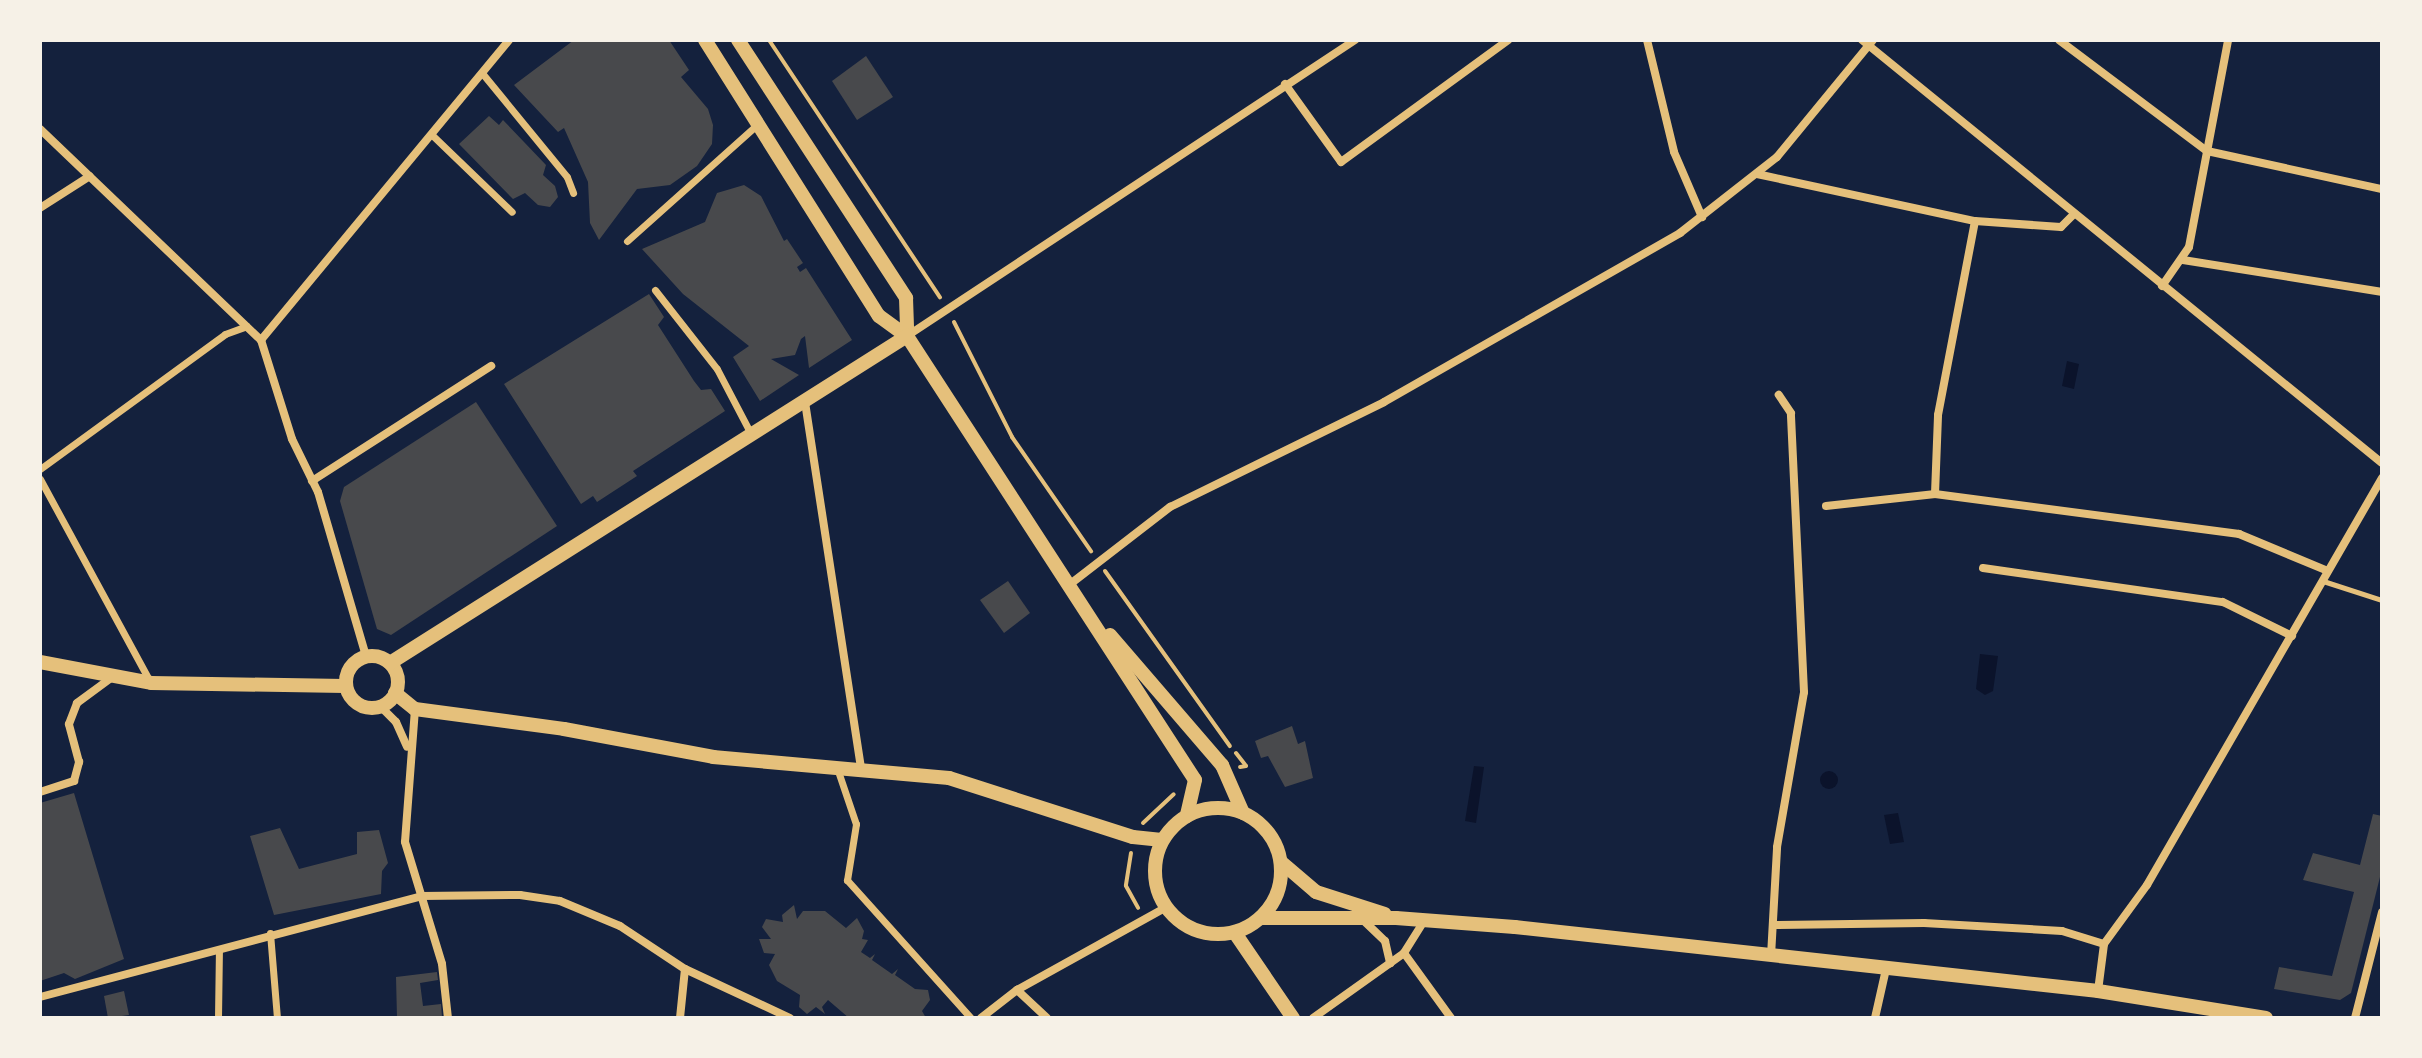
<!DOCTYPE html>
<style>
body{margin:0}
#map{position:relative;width:2422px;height:1058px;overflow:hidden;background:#14213d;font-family:Spectral,serif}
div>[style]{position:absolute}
.water>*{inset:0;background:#0b132b}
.round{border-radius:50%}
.building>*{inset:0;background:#48494c}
.path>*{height:4px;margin:-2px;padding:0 2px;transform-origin:2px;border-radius:2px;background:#e5c07b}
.service>*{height:5px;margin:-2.5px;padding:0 2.5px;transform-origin:2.5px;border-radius:2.5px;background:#e5c07b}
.pedestrian>*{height:7px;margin:-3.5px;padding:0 3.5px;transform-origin:3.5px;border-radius:3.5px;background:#e5c07b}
.minor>*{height:8px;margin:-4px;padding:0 4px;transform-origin:4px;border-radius:4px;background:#e5c07b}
.secondary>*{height:14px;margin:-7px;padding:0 7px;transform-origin:7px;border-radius:7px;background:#e5c07b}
.secondary>.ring{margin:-7px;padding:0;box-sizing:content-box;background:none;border:14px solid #e5c07b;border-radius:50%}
span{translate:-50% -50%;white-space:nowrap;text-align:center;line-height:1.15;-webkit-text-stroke:6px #f6f1e7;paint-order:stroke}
.frame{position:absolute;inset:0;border:42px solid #f6f1e7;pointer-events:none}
</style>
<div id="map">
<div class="water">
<i style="clip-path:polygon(2067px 361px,2079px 364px,2074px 389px,2062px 386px)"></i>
<i style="clip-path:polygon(1980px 654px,1998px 656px,1993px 691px,1985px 695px,1976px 689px)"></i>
<i style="clip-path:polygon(1474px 766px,1484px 767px,1476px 823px,1465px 821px)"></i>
<i class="round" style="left:1820px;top:771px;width:18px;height:18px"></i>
<i style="clip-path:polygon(1898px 813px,1904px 842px,1890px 844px,1884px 815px)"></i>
</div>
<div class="building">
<i style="clip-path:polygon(574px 40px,669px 40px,689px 70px,681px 77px,708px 109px,713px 125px,712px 144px,697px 166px,670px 185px,637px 189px,599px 240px,590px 223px,588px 182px,564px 128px,558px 132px,514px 85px)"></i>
<i style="clip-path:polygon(866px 56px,893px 97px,857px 120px,832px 81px)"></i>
<i style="clip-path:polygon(489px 116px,499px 125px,503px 120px,546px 165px,543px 175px,555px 186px,558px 197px,550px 207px,538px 205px,525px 193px,513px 199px,459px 144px)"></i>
<i style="clip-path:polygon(744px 185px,761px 196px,784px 241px,787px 239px,803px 263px,797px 267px,800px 272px,806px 268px,852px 340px,809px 368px,805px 336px,801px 339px,795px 355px,771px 359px,799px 375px,760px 401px,733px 357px,749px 346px,683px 294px,642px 249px,705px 222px,717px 193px)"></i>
<i style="clip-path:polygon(649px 294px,664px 317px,658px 325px,694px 381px,701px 390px,711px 389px,725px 411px,633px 471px,637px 476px,597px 502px,593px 496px,581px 504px,504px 384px)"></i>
<i style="clip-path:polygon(476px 402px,557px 526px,391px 635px,377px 629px,340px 501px,344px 487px)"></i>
<i style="clip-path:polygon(1008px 581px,1030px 613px,1004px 633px,980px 600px)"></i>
<i style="clip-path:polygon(1292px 726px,1298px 744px,1305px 741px,1313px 778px,1285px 787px,1268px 756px,1261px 758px,1255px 741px)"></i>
<i style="clip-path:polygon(74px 793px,124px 959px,75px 979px,64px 973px,40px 981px,40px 803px)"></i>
<i style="clip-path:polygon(2373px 814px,2382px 816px,2382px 869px,2351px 993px,2340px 1000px,2274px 989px,2279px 967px,2332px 976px,2354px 892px,2303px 880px,2313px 853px,2360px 865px)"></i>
<i style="clip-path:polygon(280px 828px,299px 869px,357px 854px,357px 832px,379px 830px,388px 863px,382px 871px,381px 894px,274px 915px,250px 836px)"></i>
<i style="clip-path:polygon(794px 905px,797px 919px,803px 911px,825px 911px,846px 928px,857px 918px,864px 931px,862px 939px,868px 940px,861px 952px,870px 958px,875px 954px,872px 960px,892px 974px,898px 969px,895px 975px,915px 989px,928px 990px,930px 1000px,922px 1011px,926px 1018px,849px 1018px,828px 1000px,822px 1007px,825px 1014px,816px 1007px,807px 1014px,799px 1007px,800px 995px,777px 981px,769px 965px,775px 954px,764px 953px,759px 939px,771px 939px,762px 927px,766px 919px,783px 922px,782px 915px)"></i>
<i style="clip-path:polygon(437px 972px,438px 980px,420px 983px,423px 1006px,441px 1004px,442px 1017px,397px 1018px,396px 977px)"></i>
<i style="clip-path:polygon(124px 991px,129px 1015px,108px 1018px,104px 996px)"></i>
</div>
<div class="path">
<i style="left:769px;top:40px;width:309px;rotate:56.4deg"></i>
<i style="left:954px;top:322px;width:129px;rotate:63.2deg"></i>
<i style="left:1012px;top:437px;width:139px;rotate:55.3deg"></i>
<i style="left:1105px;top:571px;width:215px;rotate:54.5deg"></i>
<i style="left:1236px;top:753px;width:16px;rotate:52deg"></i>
<i style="left:1246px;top:766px;width:6px;rotate:171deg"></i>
<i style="left:1143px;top:823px;width:42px;rotate:-43.1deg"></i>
<i style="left:1131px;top:853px;width:33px;rotate:99deg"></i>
<i style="left:1126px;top:886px;width:25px;rotate:61deg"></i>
</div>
<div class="service">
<i style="left:2323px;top:581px;width:62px;rotate:17.9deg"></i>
</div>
<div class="pedestrian">
<i style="left:482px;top:73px;width:134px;rotate:50.7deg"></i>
<i style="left:567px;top:177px;width:17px;rotate:69deg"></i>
<i style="left:431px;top:134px;width:112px;rotate:43.9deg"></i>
<i style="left:627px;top:241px;width:176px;rotate:-41.8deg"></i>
<i style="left:655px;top:290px;width:100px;rotate:51.9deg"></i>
<i style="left:717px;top:369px;width:73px;rotate:62.4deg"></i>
<i style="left:40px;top:469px;width:229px;rotate:-36.1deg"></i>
<i style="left:225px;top:334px;width:23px;rotate:-20deg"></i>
<i style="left:40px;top:479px;width:231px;rotate:61.5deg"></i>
<i style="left:837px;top:768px;width:59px;rotate:71.3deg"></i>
<i style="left:856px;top:824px;width:57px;rotate:99.1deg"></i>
<i style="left:847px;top:880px;width:186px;rotate:48.1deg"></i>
<i style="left:270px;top:933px;width:85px;rotate:85.3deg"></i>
<i style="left:218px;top:1018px;width:68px;rotate:-89.2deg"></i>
</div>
<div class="minor">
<i style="left:1647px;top:40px;width:115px;rotate:76.4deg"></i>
<i style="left:1674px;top:152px;width:71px;rotate:66.7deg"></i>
<i style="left:1862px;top:40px;width:670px;rotate:39.13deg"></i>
<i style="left:2059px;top:40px;width:185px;rotate:36.9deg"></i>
<i style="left:2207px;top:151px;width:179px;rotate:12.3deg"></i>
<i style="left:1285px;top:84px;width:96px;rotate:54.3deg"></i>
<i style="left:1341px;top:162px;width:207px;rotate:-36.1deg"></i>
<i style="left:40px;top:129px;width:306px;rotate:43.7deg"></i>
<i style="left:261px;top:340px;width:104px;rotate:72.6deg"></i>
<i style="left:292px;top:439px;width:59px;rotate:63.9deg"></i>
<i style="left:318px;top:492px;width:171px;rotate:73.7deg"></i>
<i style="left:1757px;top:174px;width:223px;rotate:12.2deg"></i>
<i style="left:1975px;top:221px;width:86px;rotate:4deg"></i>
<i style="left:2061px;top:227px;width:17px;rotate:-45deg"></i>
<i style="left:40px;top:208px;width:59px;rotate:-32.6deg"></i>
<i style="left:2183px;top:260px;width:202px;rotate:9.1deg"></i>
<i style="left:2162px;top:286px;width:47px;rotate:-55.3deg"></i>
<i style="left:2189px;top:247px;width:211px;rotate:-79.3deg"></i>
<i style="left:907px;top:336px;width:537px;rotate:-33.45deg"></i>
<i style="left:261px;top:340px;width:389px;rotate:-50.4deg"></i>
<i style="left:805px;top:402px;width:370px;rotate:81.3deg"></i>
<i style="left:312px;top:481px;width:213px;rotate:-32.7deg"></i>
<i style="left:1935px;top:494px;width:79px;rotate:-87.8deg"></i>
<i style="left:1938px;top:415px;width:197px;rotate:-79.2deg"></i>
<i style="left:1826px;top:506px;width:110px;rotate:-6.3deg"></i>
<i style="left:1935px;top:494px;width:307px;rotate:7.5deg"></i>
<i style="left:2239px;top:534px;width:96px;rotate:22.6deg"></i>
<i style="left:1983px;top:568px;width:242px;rotate:8.1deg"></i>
<i style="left:2223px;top:602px;width:77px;rotate:26.2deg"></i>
<i style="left:1069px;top:585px;width:128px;rotate:-37.7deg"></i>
<i style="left:1170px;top:507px;width:238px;rotate:-26.1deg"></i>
<i style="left:1384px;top:402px;width:341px;rotate:-29.7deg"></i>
<i style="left:1680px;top:233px;width:123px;rotate:-38.1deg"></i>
<i style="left:1777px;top:157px;width:151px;rotate:-50.6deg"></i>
<i style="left:381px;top:707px;width:21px;rotate:45deg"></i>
<i style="left:396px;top:722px;width:27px;rotate:66deg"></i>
<i style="left:415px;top:709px;width:133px;rotate:94.3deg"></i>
<i style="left:405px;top:842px;width:127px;rotate:73.1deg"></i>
<i style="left:442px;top:964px;width:54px;rotate:83.7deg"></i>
<i style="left:40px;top:792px;width:36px;rotate:-18deg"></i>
<i style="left:74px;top:781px;width:20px;rotate:-75deg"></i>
<i style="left:79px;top:762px;width:39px;rotate:-105deg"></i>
<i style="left:69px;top:724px;width:22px;rotate:-69deg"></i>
<i style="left:77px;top:703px;width:42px;rotate:-36.3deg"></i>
<i style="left:1362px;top:919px;width:32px;rotate:44deg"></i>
<i style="left:1385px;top:941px;width:23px;rotate:77deg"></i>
<i style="left:1424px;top:921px;width:38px;rotate:122deg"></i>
<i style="left:1404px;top:953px;width:80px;rotate:54.1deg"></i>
<i style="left:1774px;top:925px;width:150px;rotate:-0.8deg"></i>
<i style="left:1924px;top:923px;width:138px;rotate:3.3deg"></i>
<i style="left:2062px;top:931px;width:44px;rotate:17.2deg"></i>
<i style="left:1771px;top:956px;width:109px;rotate:-86.8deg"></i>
<i style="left:1777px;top:847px;width:157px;rotate:-80.1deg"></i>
<i style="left:1804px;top:692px;width:279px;rotate:-92.7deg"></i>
<i style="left:1791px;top:413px;width:22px;rotate:-124deg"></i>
<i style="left:1017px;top:990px;width:41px;rotate:43deg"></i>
<i style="left:2098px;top:991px;width:47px;rotate:-82.7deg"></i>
<i style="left:2104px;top:944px;width:73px;rotate:-53.9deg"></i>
<i style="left:2147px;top:885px;width:470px;rotate:-60deg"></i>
<i style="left:40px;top:997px;width:394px;rotate:-14.8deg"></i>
<i style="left:421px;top:896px;width:99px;rotate:-0.6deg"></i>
<i style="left:520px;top:895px;width:40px;rotate:8.5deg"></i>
<i style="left:560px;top:901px;width:65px;rotate:22.6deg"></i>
<i style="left:620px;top:926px;width:78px;rotate:33.5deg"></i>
<i style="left:685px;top:969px;width:116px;rotate:25deg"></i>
<i style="left:680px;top:1018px;width:49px;rotate:-84.2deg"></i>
<i style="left:981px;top:1018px;width:46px;rotate:-37.9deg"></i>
<i style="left:1017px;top:990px;width:169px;rotate:-29deg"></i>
<i style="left:1313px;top:1018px;width:112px;rotate:-35.5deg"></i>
<i style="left:1875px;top:1018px;width:50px;rotate:-77.3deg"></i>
<i style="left:2355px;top:1018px;width:109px;rotate:-75.7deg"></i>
</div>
<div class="secondary">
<i style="left:705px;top:40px;width:326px;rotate:57.8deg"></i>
<i style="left:879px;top:316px;width:34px;rotate:36deg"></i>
<i style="left:907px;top:336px;width:529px;rotate:57.03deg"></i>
<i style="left:1195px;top:780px;width:37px;rotate:103deg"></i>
<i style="left:738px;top:40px;width:308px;rotate:56.9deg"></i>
<i style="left:906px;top:298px;width:38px;rotate:88deg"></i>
<i style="left:1110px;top:635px;width:172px;rotate:49.3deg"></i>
<i style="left:1222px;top:765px;width:52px;rotate:66.4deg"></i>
<i class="ring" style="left:346px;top:656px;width:38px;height:38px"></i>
<i style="left:40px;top:662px;width:113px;rotate:10.7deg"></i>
<i style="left:151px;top:683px;width:194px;rotate:0.9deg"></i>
<i style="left:390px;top:663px;width:612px;rotate:-32.31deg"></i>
<i style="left:395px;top:693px;width:26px;rotate:39deg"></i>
<i style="left:415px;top:709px;width:150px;rotate:7.6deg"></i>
<i style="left:564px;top:729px;width:152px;rotate:10.6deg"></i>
<i style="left:713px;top:757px;width:237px;rotate:5.1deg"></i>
<i style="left:949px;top:778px;width:193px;rotate:17.8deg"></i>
<i style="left:1133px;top:837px;width:29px;rotate:6deg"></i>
<i class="ring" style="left:1155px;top:808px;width:112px;height:112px"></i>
<i style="left:1281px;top:862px;width:46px;rotate:40.6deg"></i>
<i style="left:1316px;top:892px;width:72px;rotate:17.7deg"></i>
<i style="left:1262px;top:918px;width:134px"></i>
<i style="left:1396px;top:918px;width:119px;rotate:4.3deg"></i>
<i style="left:1515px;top:927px;width:587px;rotate:6.26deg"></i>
<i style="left:2098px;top:991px;width:170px;rotate:9.1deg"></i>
<i style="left:1235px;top:933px;width:103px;rotate:55.7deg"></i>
</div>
<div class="frame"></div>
</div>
